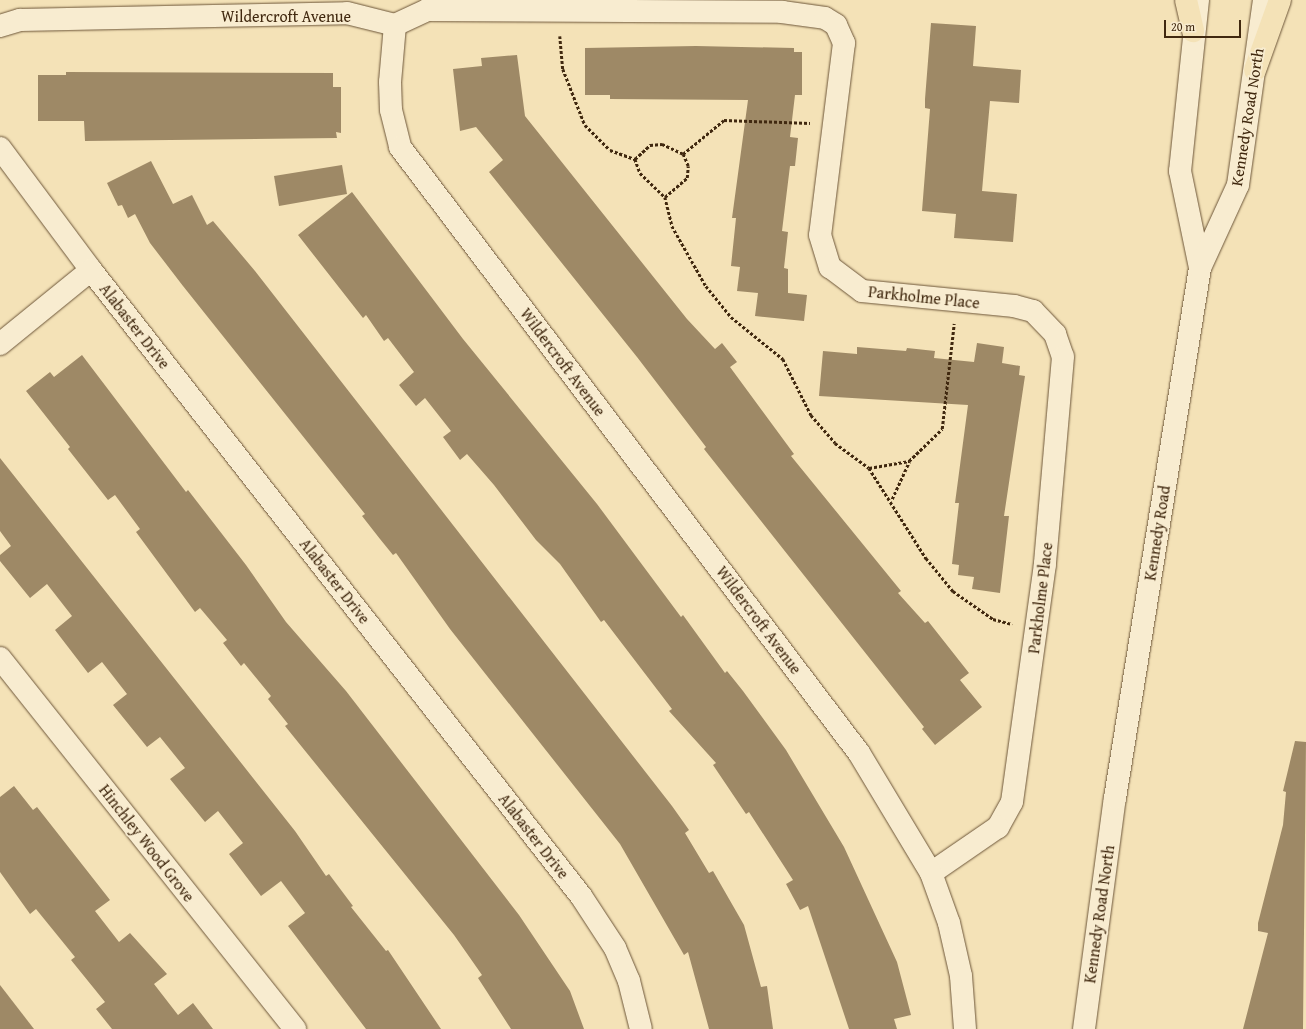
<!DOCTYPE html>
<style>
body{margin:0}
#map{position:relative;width:1306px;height:1029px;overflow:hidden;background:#f4e2b7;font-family:"Gentium Book Plus",serif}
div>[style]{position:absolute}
.building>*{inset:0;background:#9e8966}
.path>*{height:2.5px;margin-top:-1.25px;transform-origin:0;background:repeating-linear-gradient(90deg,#40280f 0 3px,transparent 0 5px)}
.roads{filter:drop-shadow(0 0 1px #6d5639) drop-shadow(0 0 1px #6d5639)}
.street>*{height:22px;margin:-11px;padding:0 11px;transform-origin:11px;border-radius:11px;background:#f8ecd0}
.secondary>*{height:22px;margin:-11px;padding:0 11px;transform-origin:11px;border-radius:11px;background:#f8ecd0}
.primary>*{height:22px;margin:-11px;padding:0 11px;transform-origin:11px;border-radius:11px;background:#f4e2b7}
span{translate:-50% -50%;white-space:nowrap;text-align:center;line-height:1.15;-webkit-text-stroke:3.5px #f8ecd0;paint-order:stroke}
.street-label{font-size:16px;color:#40280f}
.scale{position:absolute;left:1164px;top:20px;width:77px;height:18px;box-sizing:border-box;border:2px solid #40280f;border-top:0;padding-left:5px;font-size:12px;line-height:14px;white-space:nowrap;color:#40280f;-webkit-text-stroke:3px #f8ecd0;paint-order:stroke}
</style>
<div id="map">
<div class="building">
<i style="clip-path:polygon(931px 23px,976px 26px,973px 66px,1021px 70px,1019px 103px,990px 101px,982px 191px,1017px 194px,1013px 242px,954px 238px,956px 214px,922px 211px,930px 109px,925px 108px,925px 99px)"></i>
<i style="clip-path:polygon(696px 46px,794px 48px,794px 52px,802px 52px,802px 95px,795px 95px,790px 137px,798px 138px,795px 166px,790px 166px,782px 231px,788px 232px,784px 268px,788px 269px,788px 293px,807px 295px,804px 321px,755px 316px,758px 293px,737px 291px,740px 267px,731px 266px,736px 218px,732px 218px,748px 100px,610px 99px,610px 95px,585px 95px,585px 48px)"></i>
<i style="clip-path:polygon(517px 55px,525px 116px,687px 319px,715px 349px,722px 343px,737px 362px,730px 367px,794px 454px,791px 456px,901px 591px,898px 593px,925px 623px,928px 621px,969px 673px,960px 680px,982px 707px,935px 745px,922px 729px,924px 727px,704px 449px,706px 447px,637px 357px,489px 172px,503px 160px,476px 127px,460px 131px,453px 69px,482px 66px,481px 58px)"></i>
<i style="clip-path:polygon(66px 72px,333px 73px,333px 87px,341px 87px,341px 133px,336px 132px,337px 138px,85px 141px,84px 121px,38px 121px,38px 75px,66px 75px)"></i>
<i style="clip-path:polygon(151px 161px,173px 204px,192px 195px,207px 225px,213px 221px,255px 271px,672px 806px,689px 830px,685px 833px,709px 873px,713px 871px,744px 925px,761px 987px,767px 986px,773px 1029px,709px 1029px,688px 952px,684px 955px,620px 844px,450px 629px,396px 553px,393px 555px,380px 539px,362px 516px,365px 514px,183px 286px,150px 243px,135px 214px,128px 218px,122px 205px,118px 206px,107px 183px)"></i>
<i style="clip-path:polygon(342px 165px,347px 194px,279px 206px,274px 176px)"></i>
<i style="clip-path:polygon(352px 192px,463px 339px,597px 504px,681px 617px,683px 615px,725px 673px,727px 671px,743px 691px,786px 750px,844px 847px,897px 962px,911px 1015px,894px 1019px,897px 1029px,849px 1029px,808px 906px,800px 910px,786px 884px,793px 880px,749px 812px,746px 814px,713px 765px,716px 763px,669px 711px,672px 709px,604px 620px,601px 622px,560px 564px,536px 540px,494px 485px,467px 454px,460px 460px,443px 437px,451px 431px,425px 398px,416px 406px,399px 385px,414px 372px,388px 338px,384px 341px,366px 315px,363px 318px,298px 235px)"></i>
<i style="clip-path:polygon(977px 343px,1004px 347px,1002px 363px,1020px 366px,1019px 375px,1025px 376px,1004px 516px,1009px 516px,1000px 593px,972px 589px,974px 577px,958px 575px,959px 565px,952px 564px,959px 503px,955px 503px,968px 405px,819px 396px,823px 351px,857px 354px,857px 347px,906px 351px,907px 348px,935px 351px,934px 358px,974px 362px)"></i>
<i style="clip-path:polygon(82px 355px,186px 492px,188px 490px,246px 565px,286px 622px,346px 691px,519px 915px,570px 991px,584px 1029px,511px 1029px,478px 978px,482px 975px,454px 935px,285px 726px,288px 724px,268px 699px,271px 696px,244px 663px,241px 666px,223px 643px,227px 640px,200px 608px,195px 612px,136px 532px,140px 529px,115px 495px,108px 500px,68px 449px,70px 447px,26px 391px,50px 372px,54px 377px)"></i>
<i style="clip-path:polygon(0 458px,295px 831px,326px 876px,329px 874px,353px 906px,351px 907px,386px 951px,388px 950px,441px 1029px,366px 1029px,288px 926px,305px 913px,281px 881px,261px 896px,229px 854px,243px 843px,218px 811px,205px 822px,170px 779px,185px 768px,160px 737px,147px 747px,113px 705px,127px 694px,102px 662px,88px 673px,55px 630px,72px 616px,47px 584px,30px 598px,0 561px,0 555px,11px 546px,0 531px)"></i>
<i style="clip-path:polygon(1295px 741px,1306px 742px,1303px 1029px,1243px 1029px,1268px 933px,1258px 931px,1258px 923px,1283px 825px,1286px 792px,1283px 791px)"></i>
<i style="clip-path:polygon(14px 786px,33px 810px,37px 807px,110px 900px,95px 911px,119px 942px,130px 933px,167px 974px,154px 984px,178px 1015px,193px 1003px,213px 1029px,112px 1029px,96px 1009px,105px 1002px,71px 960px,75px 957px,36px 909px,30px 914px,0 872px,0 797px)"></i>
<i style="clip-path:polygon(0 985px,34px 1029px,0 1029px)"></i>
</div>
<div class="path">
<i style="left:560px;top:36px;width:33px;rotate:85deg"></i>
<i style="left:563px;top:69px;width:60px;rotate:68.6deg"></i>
<i style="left:585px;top:125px;width:35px;rotate:45deg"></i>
<i style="left:610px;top:150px;width:27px;rotate:20deg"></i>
<i style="left:635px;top:159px;width:15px;rotate:70deg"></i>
<i style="left:640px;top:173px;width:35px;rotate:44deg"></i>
<i style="left:665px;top:197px;width:30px;rotate:76deg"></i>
<i style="left:672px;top:226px;width:69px;rotate:60.5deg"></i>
<i style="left:706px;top:286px;width:40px;rotate:51deg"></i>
<i style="left:731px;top:317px;width:67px;rotate:38.9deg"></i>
<i style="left:783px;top:359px;width:63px;rotate:63.4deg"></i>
<i style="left:811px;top:415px;width:37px;rotate:49deg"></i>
<i style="left:835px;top:443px;width:42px;rotate:36.3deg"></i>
<i style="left:869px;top:468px;width:107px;rotate:57.7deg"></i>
<i style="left:926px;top:558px;width:43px;rotate:50.7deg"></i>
<i style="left:953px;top:591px;width:49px;rotate:35deg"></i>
<i style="left:993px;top:619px;width:20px;rotate:15deg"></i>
<i style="left:635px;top:159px;width:21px;rotate:-43deg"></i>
<i style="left:650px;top:145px;width:12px;rotate:-5deg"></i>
<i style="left:662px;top:144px;width:23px;rotate:25deg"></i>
<i style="left:683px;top:154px;width:53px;rotate:-39.7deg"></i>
<i style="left:724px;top:120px;width:86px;rotate:2deg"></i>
<i style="left:665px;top:197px;width:29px;rotate:-41deg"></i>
<i style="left:687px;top:178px;width:12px;rotate:-85deg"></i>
<i style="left:688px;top:166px;width:13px;rotate:-113deg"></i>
<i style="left:869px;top:468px;width:41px;rotate:-9.9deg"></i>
<i style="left:909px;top:461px;width:46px;rotate:-44.1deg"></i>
<i style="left:942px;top:429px;width:106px;rotate:-83.5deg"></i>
<i style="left:892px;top:499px;width:41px;rotate:-65.3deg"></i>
</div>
<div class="roads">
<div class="street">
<i style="left:395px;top:25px;width:35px;rotate:-25deg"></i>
<i style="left:427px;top:10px;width:355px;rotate:0.3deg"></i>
<i style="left:782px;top:12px;width:43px;rotate:7.9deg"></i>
<i style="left:825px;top:18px;width:13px;rotate:32deg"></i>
<i style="left:836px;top:25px;width:20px;rotate:66deg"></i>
<i style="left:844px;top:43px;width:193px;rotate:97.1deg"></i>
<i style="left:820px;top:235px;width:34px;rotate:73deg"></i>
<i style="left:830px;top:267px;width:40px;rotate:37deg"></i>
<i style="left:862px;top:291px;width:153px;rotate:5.6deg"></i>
<i style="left:1014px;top:306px;width:20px;rotate:15deg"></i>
<i style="left:1033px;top:311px;width:32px;rotate:46deg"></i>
<i style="left:1055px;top:334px;width:24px;rotate:71deg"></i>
<i style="left:1063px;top:357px;width:208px;rotate:95deg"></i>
<i style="left:1045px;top:564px;width:240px;rotate:97.9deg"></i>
<i style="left:1012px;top:802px;width:29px;rotate:119deg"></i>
<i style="left:998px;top:827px;width:81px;rotate:145.5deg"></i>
<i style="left:395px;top:25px;width:57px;rotate:95deg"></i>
<i style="left:390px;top:82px;width:28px;rotate:88deg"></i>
<i style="left:391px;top:110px;width:38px;rotate:76deg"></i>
<i style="left:400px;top:147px;width:760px;rotate:52.86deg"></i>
<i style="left:859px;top:753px;width:140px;rotate:59deg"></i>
<i style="left:931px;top:873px;width:53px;rotate:70.2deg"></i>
<i style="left:949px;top:923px;width:54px;rotate:77.2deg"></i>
<i style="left:961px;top:976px;width:53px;rotate:85.7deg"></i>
<i style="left:0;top:26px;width:21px;rotate:-17deg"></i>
<i style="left:20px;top:20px;width:327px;rotate:-1.2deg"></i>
<i style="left:347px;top:13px;width:49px;rotate:14deg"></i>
<i style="left:0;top:148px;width:152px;rotate:53.3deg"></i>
<i style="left:91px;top:270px;width:795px;rotate:51.95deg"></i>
<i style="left:581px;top:896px;width:62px;rotate:56.8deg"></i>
<i style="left:615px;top:948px;width:36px;rotate:67deg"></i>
<i style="left:629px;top:981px;width:49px;rotate:76deg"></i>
<i style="left:0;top:344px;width:117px;rotate:-39.1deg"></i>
</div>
<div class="secondary">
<i style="left:1198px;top:0;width:172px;rotate:96deg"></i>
<i style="left:1180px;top:171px;width:99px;rotate:78.3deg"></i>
<i style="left:0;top:658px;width:474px;rotate:51.5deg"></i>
<i style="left:1084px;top:1029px;width:233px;rotate:-82.4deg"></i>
<i style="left:1115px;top:798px;width:537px;rotate:-80.89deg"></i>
<i style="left:1200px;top:268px;width:91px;rotate:-65.4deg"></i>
<i style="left:1238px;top:185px;width:187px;rotate:-82deg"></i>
</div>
<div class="primary">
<i style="left:1186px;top:0;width:32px;rotate:77deg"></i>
<i style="left:1255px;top:70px;width:74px;rotate:-70.3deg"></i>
</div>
</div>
<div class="street-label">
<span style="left:286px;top:16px">Wildercroft Avenue</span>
<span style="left:1247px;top:117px;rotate:-81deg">Kennedy Road North</span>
<span style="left:924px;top:297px;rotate:6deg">Parkholme Place</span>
<span style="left:135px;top:326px;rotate:52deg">Alabaster Drive</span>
<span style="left:563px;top:362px;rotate:53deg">Wildercroft Avenue</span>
<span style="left:1157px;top:533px;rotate:-81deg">Kennedy Road</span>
<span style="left:335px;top:581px;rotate:52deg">Alabaster Drive</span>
<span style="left:1040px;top:598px;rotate:-83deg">Parkholme Place</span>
<span style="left:759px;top:620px;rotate:53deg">Wildercroft Avenue</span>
<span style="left:534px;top:836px;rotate:52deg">Alabaster Drive</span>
<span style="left:147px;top:843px;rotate:52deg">Hinchley Wood Grove</span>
<span style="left:1099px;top:914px;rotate:-82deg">Kennedy Road North</span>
</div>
<div class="scale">20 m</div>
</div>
